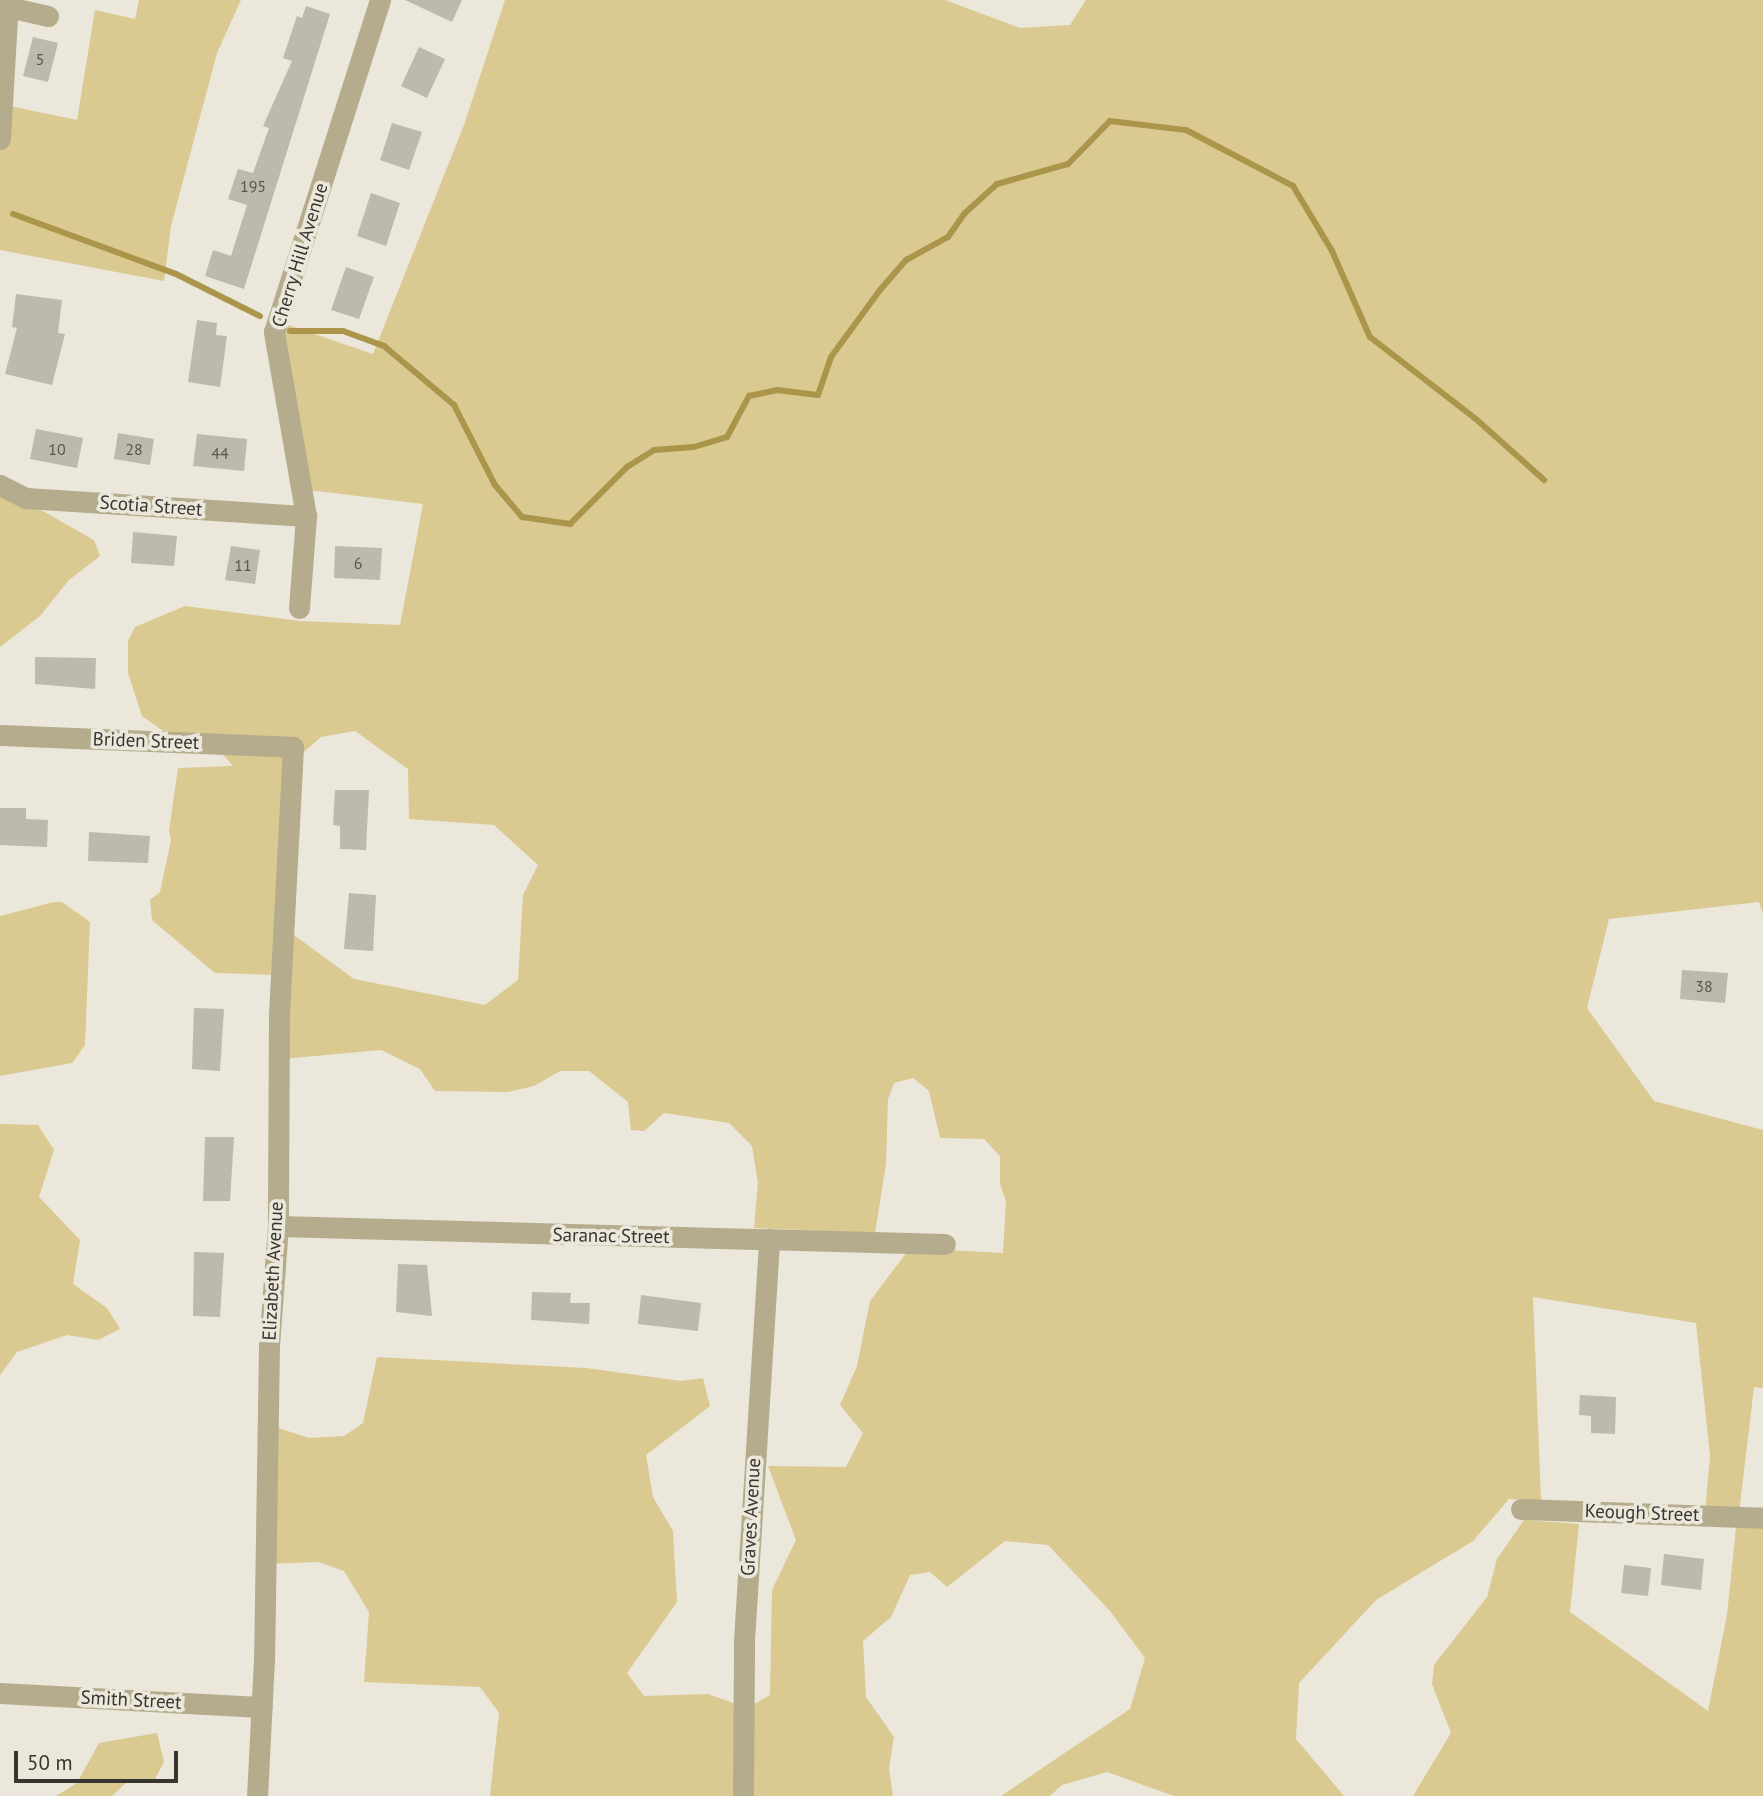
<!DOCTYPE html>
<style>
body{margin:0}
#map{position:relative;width:1763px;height:1796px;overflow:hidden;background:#ebe7da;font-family:"PT Sans",sans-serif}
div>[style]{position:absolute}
.green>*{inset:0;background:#dac990}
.stream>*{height:6px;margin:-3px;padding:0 3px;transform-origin:3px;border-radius:3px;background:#aa954b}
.building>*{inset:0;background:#bdb9ac}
.minor>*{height:21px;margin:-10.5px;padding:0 10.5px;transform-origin:10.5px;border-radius:10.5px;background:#b5ac8d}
span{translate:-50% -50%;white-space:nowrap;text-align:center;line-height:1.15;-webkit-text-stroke:7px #ebe7da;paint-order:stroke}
.number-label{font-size:16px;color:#58564f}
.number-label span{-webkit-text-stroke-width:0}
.street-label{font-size:19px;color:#373530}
.scale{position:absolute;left:14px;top:1751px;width:164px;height:32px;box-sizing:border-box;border:4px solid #373530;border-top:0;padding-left:9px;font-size:21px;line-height:24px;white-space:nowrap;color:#373530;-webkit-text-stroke:5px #ebe7da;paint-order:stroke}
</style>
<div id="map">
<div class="green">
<i style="clip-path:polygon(139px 0,241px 0,217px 53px,171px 226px,164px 281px,0 250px,0 104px,77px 120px,95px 10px,135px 19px)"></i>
<i style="clip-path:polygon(evenodd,505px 0,945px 0,1020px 28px,1070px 25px,1086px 0,1763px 0,1763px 914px,1759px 902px,1609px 919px,1587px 1008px,1654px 1101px,1763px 1130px,1763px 1388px,1754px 1387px,1739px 1513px,1763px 1516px,1763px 1796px,1413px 1796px,1451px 1733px,1432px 1684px,1434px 1665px,1487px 1597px,1497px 1559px,1524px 1520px,1579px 1524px,1570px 1612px,1708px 1711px,1727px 1615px,1737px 1518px,1705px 1512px,1710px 1456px,1696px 1323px,1533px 1297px,1541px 1501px,1509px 1499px,1473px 1541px,1376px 1600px,1299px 1683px,1296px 1739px,1344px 1796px,1174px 1796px,1107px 1772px,1062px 1785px,1050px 1796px,1001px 1796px,1130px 1709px,1145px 1658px,1110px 1611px,1048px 1545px,1005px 1541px,947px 1587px,930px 1572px,910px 1575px,891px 1617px,863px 1641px,866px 1697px,894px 1737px,889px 1768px,893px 1796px,490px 1796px,499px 1713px,480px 1687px,364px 1682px,369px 1612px,344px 1571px,319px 1562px,265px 1564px,266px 1424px,309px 1438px,344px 1436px,363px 1423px,377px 1357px,586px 1368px,681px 1381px,703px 1378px,710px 1406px,646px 1455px,653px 1497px,673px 1531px,677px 1602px,627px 1673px,644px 1696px,708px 1694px,747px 1708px,770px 1695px,772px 1590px,796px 1540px,768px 1466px,846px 1467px,863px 1433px,840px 1405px,857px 1366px,870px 1301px,910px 1248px,1003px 1253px,1006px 1201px,1000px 1184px,1000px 1156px,984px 1139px,940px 1138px,929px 1091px,913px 1078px,894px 1083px,888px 1099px,886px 1164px,875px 1233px,754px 1228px,758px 1183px,752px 1146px,729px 1123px,664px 1113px,644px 1131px,631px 1130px,628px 1102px,589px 1071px,560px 1071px,534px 1086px,508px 1092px,435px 1091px,420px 1069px,381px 1050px,282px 1059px,277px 975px,215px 973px,152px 920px,150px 900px,160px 892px,171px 840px,169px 831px,178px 768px,233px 766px,213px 743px,169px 735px,142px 716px,128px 673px,128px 641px,135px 627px,185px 606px,300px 621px,400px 625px,423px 504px,309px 490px,279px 322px,373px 354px,464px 125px,505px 0,355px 731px,408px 769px,409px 819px,494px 825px,538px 865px,523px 895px,518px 980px,485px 1005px,354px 979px,283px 927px,291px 763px,321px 737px,355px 731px)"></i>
<i style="clip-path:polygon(0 487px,94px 540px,100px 556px,69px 580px,40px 616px,0 647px)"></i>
<i style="clip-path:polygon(54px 902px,62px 902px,90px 922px,85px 1045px,72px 1063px,0 1076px,0 916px)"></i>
<i style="clip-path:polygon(0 1124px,38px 1125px,54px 1150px,39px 1197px,80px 1240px,73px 1284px,107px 1308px,120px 1329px,98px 1340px,67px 1335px,17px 1352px,0 1375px)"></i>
<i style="clip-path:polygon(157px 1733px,164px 1762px,154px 1781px,128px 1781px,112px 1796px,56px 1796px,77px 1783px,99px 1743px)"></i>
</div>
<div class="stream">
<i style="left:13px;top:214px;width:174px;rotate:20.2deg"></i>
<i style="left:176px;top:274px;width:94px;rotate:26.6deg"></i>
<i style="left:290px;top:331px;width:53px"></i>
<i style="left:343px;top:331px;width:44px;rotate:20.1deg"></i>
<i style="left:384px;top:346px;width:92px;rotate:40.1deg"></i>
<i style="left:454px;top:405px;width:90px;rotate:62.9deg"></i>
<i style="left:495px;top:485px;width:42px;rotate:49.8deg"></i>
<i style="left:522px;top:517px;width:49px;rotate:8.3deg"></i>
<i style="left:570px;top:524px;width:81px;rotate:-45deg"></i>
<i style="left:627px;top:467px;width:32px;rotate:-32deg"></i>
<i style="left:654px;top:450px;width:40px;rotate:-4.3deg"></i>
<i style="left:694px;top:447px;width:34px;rotate:-17deg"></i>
<i style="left:727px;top:437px;width:47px;rotate:-61.8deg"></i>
<i style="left:749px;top:396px;width:29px;rotate:-12deg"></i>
<i style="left:777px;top:390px;width:41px;rotate:7deg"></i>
<i style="left:818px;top:395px;width:40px;rotate:-71.1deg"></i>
<i style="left:831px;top:357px;width:83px;rotate:-53.8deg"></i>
<i style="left:880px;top:290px;width:40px;rotate:-49deg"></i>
<i style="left:906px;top:260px;width:48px;rotate:-28.7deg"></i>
<i style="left:948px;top:237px;width:29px;rotate:-55deg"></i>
<i style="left:965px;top:213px;width:43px;rotate:-42.2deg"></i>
<i style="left:997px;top:184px;width:74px;rotate:-15.7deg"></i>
<i style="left:1068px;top:164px;width:60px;rotate:-45.7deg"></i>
<i style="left:1110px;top:121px;width:77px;rotate:6.8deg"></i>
<i style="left:1186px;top:130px;width:121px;rotate:27.6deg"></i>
<i style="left:1293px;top:186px;width:76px;rotate:59deg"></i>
<i style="left:1332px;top:251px;width:94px;rotate:66.2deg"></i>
<i style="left:1370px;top:337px;width:135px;rotate:37.8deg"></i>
<i style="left:1477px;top:420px;width:90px;rotate:41.8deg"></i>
</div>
<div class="building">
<i style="clip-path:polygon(405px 0,462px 0,452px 22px)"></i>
<i style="clip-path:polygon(306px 6px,330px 14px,244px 289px,205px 276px,213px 250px,231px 256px,247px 205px,228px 199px,238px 169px,253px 173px,269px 128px,263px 126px,292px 61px,283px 58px,297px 16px,302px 18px)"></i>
<i style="clip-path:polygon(33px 37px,58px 43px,48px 82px,23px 76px)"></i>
<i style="clip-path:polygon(419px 47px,445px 59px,427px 98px,401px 86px)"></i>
<i style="clip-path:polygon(392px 123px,422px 132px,409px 170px,380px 160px)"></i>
<i style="clip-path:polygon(371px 193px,400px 203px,386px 246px,357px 236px)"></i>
<i style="clip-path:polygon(346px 267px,374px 277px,359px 319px,331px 310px)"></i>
<i style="clip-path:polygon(16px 294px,62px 300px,58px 333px,65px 334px,52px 385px,5px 374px,17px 328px,12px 327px)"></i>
<i style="clip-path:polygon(197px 320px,217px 323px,216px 335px,227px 336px,220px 387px,188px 382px)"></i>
<i style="clip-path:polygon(36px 429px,83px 438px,77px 468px,30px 459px)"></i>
<i style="clip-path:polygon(118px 433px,154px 439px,150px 465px,114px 459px)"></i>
<i style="clip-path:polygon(197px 434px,247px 439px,244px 471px,193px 466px)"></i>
<i style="clip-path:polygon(133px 532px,177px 536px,174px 566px,131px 563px)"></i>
<i style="clip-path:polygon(231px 546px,260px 550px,255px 584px,225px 580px)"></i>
<i style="clip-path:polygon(335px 546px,382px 548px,380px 580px,334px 578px)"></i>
<i style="clip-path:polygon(35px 657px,96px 658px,95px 689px,35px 684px)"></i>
<i style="clip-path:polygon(335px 790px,369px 790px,366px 850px,340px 849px,340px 826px,333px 825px)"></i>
<i style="clip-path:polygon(0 808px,26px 808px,26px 819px,48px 820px,47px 847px,0 845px)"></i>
<i style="clip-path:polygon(89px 832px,150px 836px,148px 863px,88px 861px)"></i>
<i style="clip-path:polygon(349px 893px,376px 895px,373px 951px,344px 949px)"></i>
<i style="clip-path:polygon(1682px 970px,1728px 973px,1725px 1003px,1680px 999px)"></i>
<i style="clip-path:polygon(194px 1008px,224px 1009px,220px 1071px,192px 1069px)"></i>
<i style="clip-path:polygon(205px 1137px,234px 1137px,230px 1201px,203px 1201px)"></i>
<i style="clip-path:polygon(194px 1252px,224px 1253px,220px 1317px,193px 1316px)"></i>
<i style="clip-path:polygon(398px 1264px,427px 1265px,432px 1316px,396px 1312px)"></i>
<i style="clip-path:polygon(532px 1292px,571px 1293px,570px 1303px,590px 1303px,589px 1324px,531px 1320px)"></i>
<i style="clip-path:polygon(641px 1295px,701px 1303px,698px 1331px,638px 1324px)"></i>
<i style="clip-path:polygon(1580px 1395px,1616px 1397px,1615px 1434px,1591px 1433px,1591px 1416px,1579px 1415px)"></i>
<i style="clip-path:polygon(1664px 1554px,1704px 1559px,1701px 1590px,1661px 1585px)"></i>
<i style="clip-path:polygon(1624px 1565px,1651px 1568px,1648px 1596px,1621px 1593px)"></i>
</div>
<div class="minor">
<i style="left:8px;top:7px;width:41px;rotate:12.7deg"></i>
<i style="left:0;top:139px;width:139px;rotate:-86.7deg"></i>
<i style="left:0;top:485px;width:29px;rotate:27deg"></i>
<i style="left:26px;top:498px;width:281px;rotate:3.7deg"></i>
<i style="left:299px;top:608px;width:92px;rotate:-85.6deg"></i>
<i style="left:306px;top:516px;width:187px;rotate:-99.9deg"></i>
<i style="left:274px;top:332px;width:349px;rotate:-72.3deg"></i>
<i style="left:0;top:735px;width:293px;rotate:2.3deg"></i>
<i style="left:293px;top:747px;width:269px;rotate:93deg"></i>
<i style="left:279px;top:1016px;width:210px;rotate:90.3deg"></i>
<i style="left:278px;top:1226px;width:120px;rotate:94.3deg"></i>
<i style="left:269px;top:1346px;width:313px;rotate:90.9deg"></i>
<i style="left:264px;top:1659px;width:137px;rotate:92.9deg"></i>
<i style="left:278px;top:1226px;width:667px;rotate:1.55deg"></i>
<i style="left:1521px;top:1509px;width:242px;rotate:2.1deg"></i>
<i style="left:0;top:1693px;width:262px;rotate:3.1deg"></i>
<i style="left:743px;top:1796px;width:156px;rotate:-89.6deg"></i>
<i style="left:744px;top:1640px;width:402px;rotate:-86.4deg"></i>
</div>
<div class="number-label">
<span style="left:40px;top:59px">5</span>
<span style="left:253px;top:186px">195</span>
<span style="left:57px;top:449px">10</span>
<span style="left:134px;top:449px">28</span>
<span style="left:220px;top:453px">44</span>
<span style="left:358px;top:563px">6</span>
<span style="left:243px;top:565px">11</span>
<span style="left:1704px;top:986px">38</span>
</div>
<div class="street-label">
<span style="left:300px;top:255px;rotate:-73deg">Cherry Hill Avenue</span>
<span style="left:151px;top:506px;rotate:4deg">Scotia Street</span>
<span style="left:146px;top:741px;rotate:2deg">Briden Street</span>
<span style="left:611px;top:1236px;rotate:1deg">Saranac Street</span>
<span style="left:273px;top:1271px;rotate:-87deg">Elizabeth Avenue</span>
<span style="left:1642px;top:1513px;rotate:2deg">Keough Street</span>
<span style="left:751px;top:1517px;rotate:-87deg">Graves Avenue</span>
<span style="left:131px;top:1700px;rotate:3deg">Smith Street</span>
</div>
<div class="scale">50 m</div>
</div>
